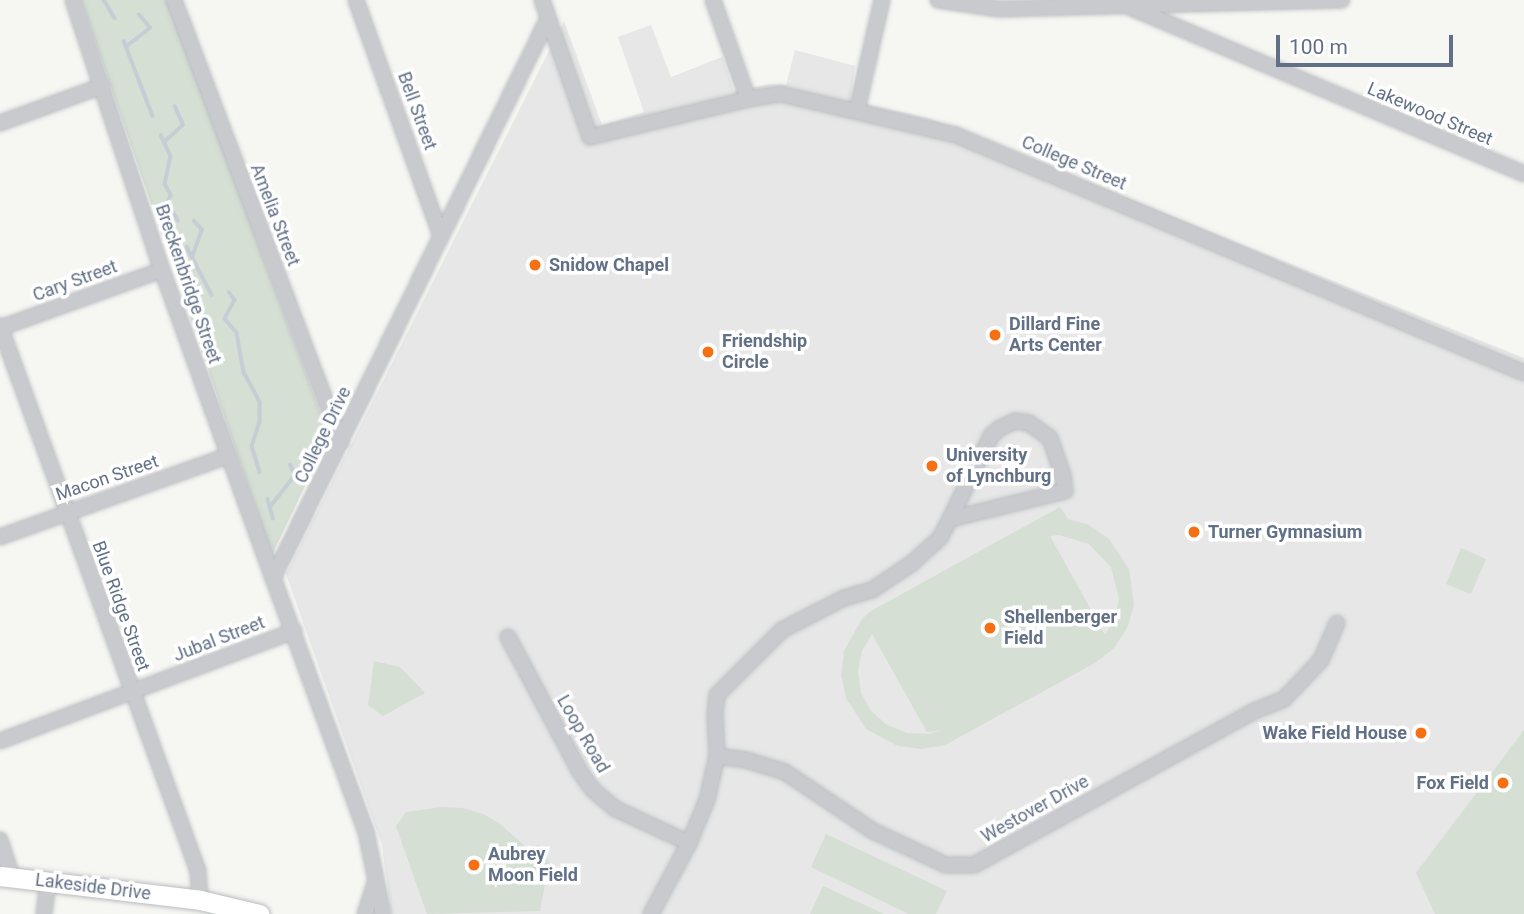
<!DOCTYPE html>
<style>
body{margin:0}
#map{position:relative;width:1524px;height:914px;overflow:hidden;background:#f6f6f2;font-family:Roboto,sans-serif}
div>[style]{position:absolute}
.built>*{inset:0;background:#e6e7e6}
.green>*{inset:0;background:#d5dfd3}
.stream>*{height:3.5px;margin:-1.75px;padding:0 1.75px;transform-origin:1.75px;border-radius:1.75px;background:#c6ced5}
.roads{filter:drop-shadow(0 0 2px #babdc1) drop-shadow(0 0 2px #babdc1)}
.minor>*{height:14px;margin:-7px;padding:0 7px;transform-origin:7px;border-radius:7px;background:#c8cace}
.major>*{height:19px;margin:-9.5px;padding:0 9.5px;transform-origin:9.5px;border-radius:9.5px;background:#fff}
.dots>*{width:19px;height:19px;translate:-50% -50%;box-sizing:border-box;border:4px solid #fff;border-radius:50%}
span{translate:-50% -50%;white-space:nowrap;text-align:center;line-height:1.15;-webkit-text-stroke:7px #fff;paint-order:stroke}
.street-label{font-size:18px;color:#627087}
.poi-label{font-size:18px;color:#627087;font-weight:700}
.left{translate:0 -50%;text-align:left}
.right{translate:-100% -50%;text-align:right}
.scale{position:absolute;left:1276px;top:35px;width:177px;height:32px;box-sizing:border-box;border:4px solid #627087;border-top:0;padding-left:9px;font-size:21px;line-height:24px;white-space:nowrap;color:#627087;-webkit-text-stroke:5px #fff;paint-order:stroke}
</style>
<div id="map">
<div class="built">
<i style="clip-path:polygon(564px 21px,602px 125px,644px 112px,618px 37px,651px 25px,671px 77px,722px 57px,734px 91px,770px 84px,786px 85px,795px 50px,855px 66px,850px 100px,929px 118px,1524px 358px,1524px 914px,391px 914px,382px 845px,286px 574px)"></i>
</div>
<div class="green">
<i style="clip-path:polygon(81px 0,168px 0,329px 436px,272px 555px)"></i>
<i style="clip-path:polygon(evenodd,1060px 507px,1068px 519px,1089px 525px,1109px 539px,1129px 569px,1134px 605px,1127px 628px,1114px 648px,1095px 663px,945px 745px,922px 749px,898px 746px,866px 729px,846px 698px,841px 675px,844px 651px,862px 619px,871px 611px,1060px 507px,1059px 535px,1089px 544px,1111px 567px,1119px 598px,1115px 619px,1105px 635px,1050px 536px,1059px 535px,1060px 507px,872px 634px,927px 732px,942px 730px,929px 734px,907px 733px,887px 725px,871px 711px,861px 693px,858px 671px,862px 651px,872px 634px)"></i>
<i style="clip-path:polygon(1461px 548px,1486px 559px,1471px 594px,1446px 584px)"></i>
<i style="clip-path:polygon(374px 661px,400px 667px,425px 693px,383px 716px,368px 705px)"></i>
<i style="clip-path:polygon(1524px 730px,1524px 914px,1435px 914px,1416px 873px)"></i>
<i style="clip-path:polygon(442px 807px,463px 808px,483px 814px,499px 823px,529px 850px,539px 845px,556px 875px,546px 880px,540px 911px,427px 914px,396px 826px,406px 812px)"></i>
<i style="clip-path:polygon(826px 834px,947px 891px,936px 914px,909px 914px,811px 867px)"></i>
<i style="clip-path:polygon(823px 886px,884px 914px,810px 914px)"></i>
</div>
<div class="stream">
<i style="left:104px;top:0;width:21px;rotate:59deg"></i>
<i style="left:124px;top:41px;width:80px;rotate:68.9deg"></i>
<i style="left:127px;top:46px;width:29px;rotate:-38deg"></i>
<i style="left:150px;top:28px;width:17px;rotate:-130deg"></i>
<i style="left:161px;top:135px;width:23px;rotate:65deg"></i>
<i style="left:171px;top:156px;width:29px;rotate:102deg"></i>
<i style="left:165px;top:184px;width:13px;rotate:61deg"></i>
<i style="left:171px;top:195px;width:9px;rotate:108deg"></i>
<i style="left:168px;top:204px;width:19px;rotate:58deg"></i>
<i style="left:164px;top:142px;width:25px;rotate:-42deg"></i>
<i style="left:183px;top:125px;width:20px;rotate:-114deg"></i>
<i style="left:187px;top:247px;width:54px;rotate:62.5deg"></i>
<i style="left:192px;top:257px;width:29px;rotate:-70deg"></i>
<i style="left:202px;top:230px;width:12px;rotate:-132deg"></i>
<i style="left:229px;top:292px;width:10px;rotate:53deg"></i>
<i style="left:235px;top:300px;width:21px;rotate:118deg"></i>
<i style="left:225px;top:319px;width:18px;rotate:49deg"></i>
<i style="left:237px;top:333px;width:40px;rotate:80deg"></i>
<i style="left:244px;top:372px;width:34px;rotate:62deg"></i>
<i style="left:260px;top:402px;width:20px;rotate:90deg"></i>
<i style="left:260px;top:422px;width:25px;rotate:108deg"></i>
<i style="left:252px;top:446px;width:27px;rotate:73deg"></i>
<i style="left:268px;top:499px;width:20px;rotate:75deg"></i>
<i style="left:270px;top:507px;width:41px;rotate:-52deg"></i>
<i style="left:295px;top:475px;width:11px;rotate:-117deg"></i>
</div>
<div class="roads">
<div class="minor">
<i style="left:73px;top:0;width:284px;rotate:71.8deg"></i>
<i style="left:162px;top:270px;width:327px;rotate:70.2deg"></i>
<i style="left:174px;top:0;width:473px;rotate:69.3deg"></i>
<i style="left:356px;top:0;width:251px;rotate:70.2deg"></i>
<i style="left:542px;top:0;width:145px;rotate:70.7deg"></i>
<i style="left:590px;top:137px;width:163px;rotate:-13.5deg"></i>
<i style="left:748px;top:99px;width:33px;rotate:-9deg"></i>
<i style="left:781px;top:94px;width:180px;rotate:13.2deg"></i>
<i style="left:956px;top:135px;width:616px;rotate:22.73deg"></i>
<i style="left:713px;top:0;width:105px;rotate:70.5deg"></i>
<i style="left:938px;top:0;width:62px;rotate:8.4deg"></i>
<i style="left:999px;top:9px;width:343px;rotate:-1.5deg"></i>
<i style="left:1127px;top:6px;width:431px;rotate:22.9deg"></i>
<i style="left:857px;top:110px;width:113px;rotate:-77.2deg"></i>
<i style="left:0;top:123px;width:109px;rotate:-19.9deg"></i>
<i style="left:0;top:326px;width:580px;rotate:70.03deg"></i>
<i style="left:198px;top:871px;width:29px;rotate:86deg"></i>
<i style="left:0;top:328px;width:172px;rotate:-19.7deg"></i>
<i style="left:0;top:537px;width:241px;rotate:-19.6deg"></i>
<i style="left:508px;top:637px;width:153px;rotate:61.9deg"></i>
<i style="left:580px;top:772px;width:22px;rotate:54deg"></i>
<i style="left:593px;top:790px;width:30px;rotate:40deg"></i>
<i style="left:616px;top:809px;width:81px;rotate:25deg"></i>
<i style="left:0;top:741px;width:314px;rotate:-20.5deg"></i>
<i style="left:717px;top:756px;width:29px;rotate:8deg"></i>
<i style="left:746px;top:760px;width:41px;rotate:17.1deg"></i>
<i style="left:785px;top:772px;width:106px;rotate:33.8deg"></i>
<i style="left:873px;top:831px;width:81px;rotate:25deg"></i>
<i style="left:946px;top:865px;width:28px"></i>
<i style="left:974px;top:865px;width:317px;rotate:-28.8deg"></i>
<i style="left:1252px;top:712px;width:35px;rotate:-22deg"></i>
<i style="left:1284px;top:699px;width:54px;rotate:-46.5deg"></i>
<i style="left:1321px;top:660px;width:40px;rotate:-66.6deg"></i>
<i style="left:0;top:840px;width:39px;rotate:72deg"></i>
<i style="left:44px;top:914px;width:32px;rotate:-83deg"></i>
<i style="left:365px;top:914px;width:32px;rotate:-72deg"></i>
<i style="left:383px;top:914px;width:84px;rotate:-101.7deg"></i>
<i style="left:366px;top:832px;width:270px;rotate:-110.1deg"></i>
<i style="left:273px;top:578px;width:623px;rotate:-63.81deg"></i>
<i style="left:651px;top:914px;width:81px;rotate:-61.8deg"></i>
<i style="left:689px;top:843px;width:47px;rotate:-67.3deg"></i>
<i style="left:707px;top:800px;width:45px;rotate:-77.2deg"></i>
<i style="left:717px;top:756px;width:42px;rotate:-92.7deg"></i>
<i style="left:715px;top:714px;width:19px;rotate:-84deg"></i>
<i style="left:717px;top:695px;width:92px;rotate:-45deg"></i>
<i style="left:782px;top:630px;width:70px;rotate:-27.3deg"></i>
<i style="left:844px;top:598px;width:29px;rotate:-16deg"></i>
<i style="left:872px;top:590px;width:47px;rotate:-33.7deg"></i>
<i style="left:911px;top:564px;width:39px;rotate:-42deg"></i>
<i style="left:940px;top:538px;width:21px;rotate:-62deg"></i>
<i style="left:950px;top:519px;width:77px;rotate:-63.8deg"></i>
<i style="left:984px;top:450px;width:16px;rotate:-63deg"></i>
<i style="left:991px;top:436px;width:12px;rotate:-42deg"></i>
<i style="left:1000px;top:428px;width:17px;rotate:-25deg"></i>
<i style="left:1015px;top:421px;width:14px;rotate:8deg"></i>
<i style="left:1029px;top:423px;width:26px;rotate:36deg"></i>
<i style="left:1050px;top:438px;width:39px;rotate:71deg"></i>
<i style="left:1063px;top:475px;width:16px;rotate:83deg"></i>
<i style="left:1065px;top:491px;width:118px;rotate:166.3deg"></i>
</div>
<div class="major">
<i style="left:0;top:876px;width:201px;rotate:6.8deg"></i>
<i style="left:200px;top:900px;width:61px;rotate:13.3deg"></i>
</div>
</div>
<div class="dots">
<i style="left:535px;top:265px;background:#f67013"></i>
<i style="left:995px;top:335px;background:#f67013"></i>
<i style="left:708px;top:352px;background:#f67013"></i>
<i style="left:932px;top:466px;background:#f67013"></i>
<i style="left:1194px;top:532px;background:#f67013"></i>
<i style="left:990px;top:628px;background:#f67013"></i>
<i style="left:1421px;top:733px;background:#f67013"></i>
<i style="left:1503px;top:783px;background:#f67013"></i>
<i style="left:474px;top:865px;background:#f67013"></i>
</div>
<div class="street-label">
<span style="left:417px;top:111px;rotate:70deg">Bell Street</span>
<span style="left:1430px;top:114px;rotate:23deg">Lakewood Street</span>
<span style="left:1074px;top:163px;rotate:23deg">College Street</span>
<span style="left:275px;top:215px;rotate:69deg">Amelia Street</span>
<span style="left:75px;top:281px;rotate:-20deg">Cary Street</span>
<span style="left:188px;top:284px;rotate:71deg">Breckenbridge Street</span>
<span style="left:323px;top:435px;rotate:-64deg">College Drive</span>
<span style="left:107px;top:478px;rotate:-19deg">Macon Street</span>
<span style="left:121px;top:606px;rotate:70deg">Blue Ridge Street</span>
<span style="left:219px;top:639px;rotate:-21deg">Jubal Street</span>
<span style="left:583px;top:734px;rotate:60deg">Loop Road</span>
<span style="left:1035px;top:809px;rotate:-29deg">Westover Drive</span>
<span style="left:93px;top:887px;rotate:7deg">Lakeside Drive</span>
</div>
<div class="poi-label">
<span class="left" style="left:549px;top:265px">Snidow Chapel</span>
<span class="left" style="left:1009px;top:335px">Dillard Fine<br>Arts Center</span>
<span class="left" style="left:722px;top:352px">Friendship<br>Circle</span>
<span class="left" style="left:946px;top:466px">University<br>of Lynchburg</span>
<span class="left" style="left:1208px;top:532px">Turner Gymnasium</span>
<span class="left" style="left:1004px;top:628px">Shellenberger<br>Field</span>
<span class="right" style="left:1407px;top:733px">Wake Field House</span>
<span class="right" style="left:1489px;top:783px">Fox Field</span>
<span class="left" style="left:488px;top:865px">Aubrey<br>Moon Field</span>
</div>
<div class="scale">100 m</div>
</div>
